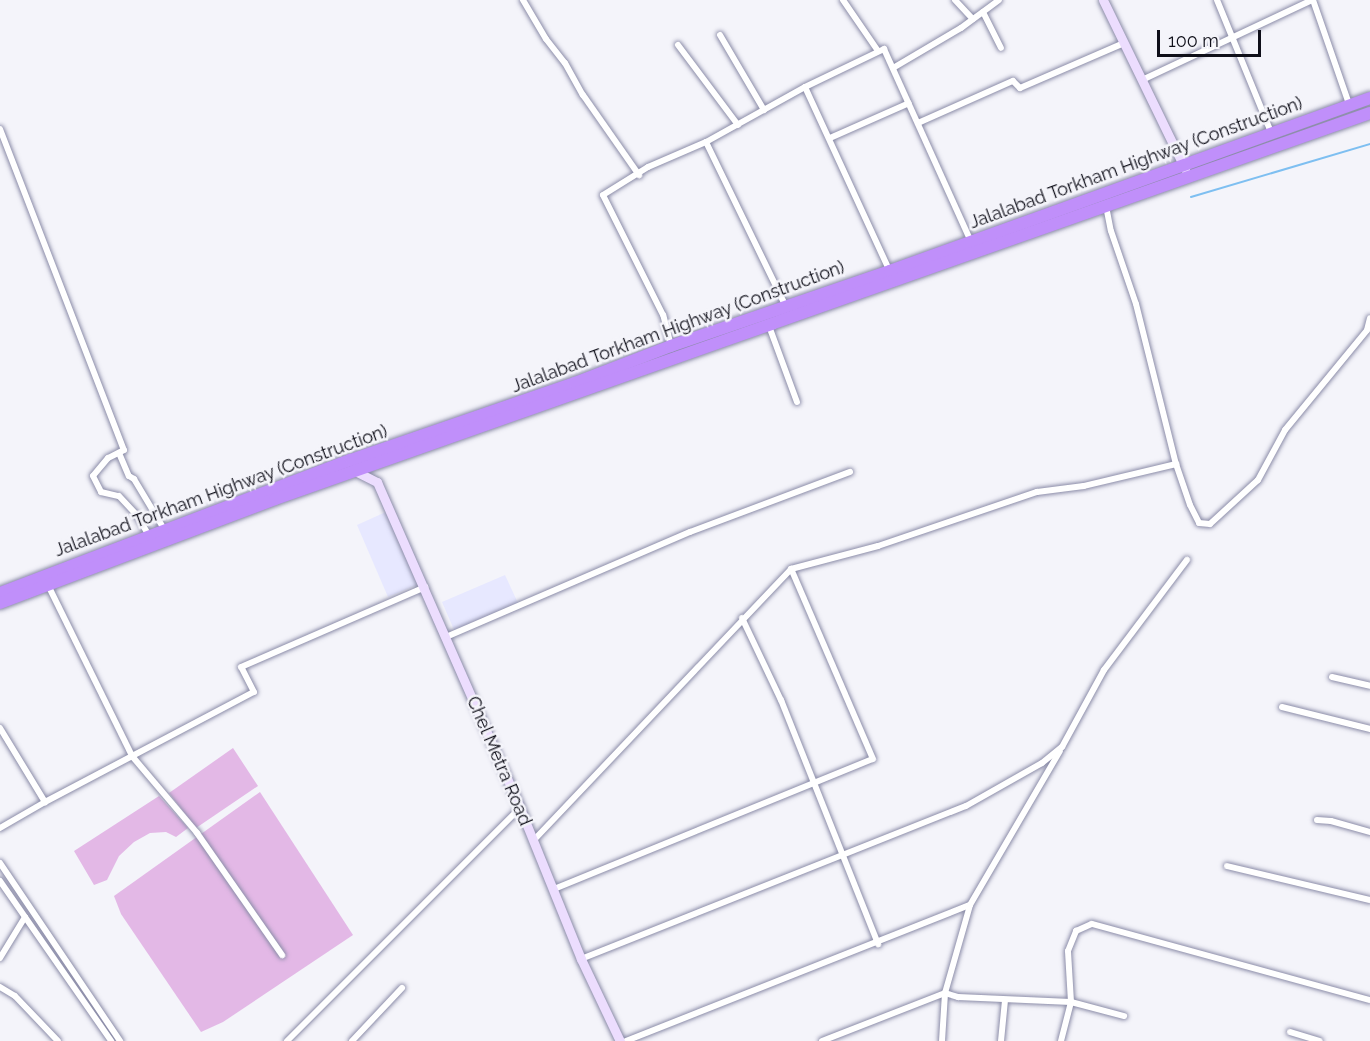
<!DOCTYPE html>
<style>
body{margin:0}
#map{position:relative;width:1370px;height:1041px;overflow:hidden;background:#f4f4fa;font-family:Raleway,sans-serif}
div>[style]{position:absolute}
.built>*{inset:0;background:#e7e8ff}
.green>*{inset:0;background:#e3b8e6}
.stream>*{height:2px;margin:-1px;padding:0 1px;transform-origin:1px;border-radius:1px;background:#7ebff1}
.roads{filter:drop-shadow(0 0 2px #8b8ca8) drop-shadow(0 0 2px #8b8ca8)}
.street>*{height:6px;margin:-3px;padding:0 3px;transform-origin:3px;border-radius:3px;background:#fff}
.secondary>*{height:9px;margin:-4.5px;padding:0 4.5px;transform-origin:4.5px;border-radius:4.5px;background:#ecddfe}
.highway>*{height:12px;margin:-6px;padding:0 6px;transform-origin:6px;border-radius:6px;background:#c08ffa}
span{translate:-50% -50%;white-space:nowrap;text-align:center;line-height:1.15;-webkit-text-stroke:5px #f4f4fa;paint-order:stroke}
.street-label{font-size:18px;color:#0f0f19}
.scale{position:absolute;left:1157px;top:30px;width:104px;height:27px;box-sizing:border-box;border:3px solid #0f0f19;border-top:0;padding-left:8px;font-size:18px;line-height:21px;white-space:nowrap;color:#0f0f19;-webkit-text-stroke:4px #f4f4fa;paint-order:stroke}
</style>
<div id="map">
<div class="built">
<i style="clip-path:polygon(388px 511px,417px 585px,388px 597px,357px 525px)"></i>
<i style="clip-path:polygon(505px 575px,518px 603px,455px 632px,442px 602px)"></i>
</div>
<div class="green">
<i style="clip-path:polygon(233px 748px,258px 786px,196px 828px,169px 793px)"></i>
<i style="clip-path:polygon(260px 792px,353px 935px,223px 1022px,201px 1032px,121px 914px,114px 896px)"></i>
<i style="clip-path:polygon(159px 796px,188px 828px,176px 837px,166px 832px,150px 833px,134px 842px,119px 856px,107px 880px,94px 885px,74px 851px)"></i>
</div>
<div class="stream">
<i style="left:1191px;top:197px;width:187px;rotate:-16.5deg"></i>
</div>
<div class="roads">
<div class="street">
<i style="left:523px;top:0;width:45px;rotate:59.5deg"></i>
<i style="left:546px;top:39px;width:31px;rotate:52deg"></i>
<i style="left:565px;top:63px;width:37px;rotate:61deg"></i>
<i style="left:583px;top:95px;width:98px;rotate:55deg"></i>
<i style="left:843px;top:0;width:62px;rotate:55.5deg"></i>
<i style="left:955px;top:0;width:26px;rotate:47deg"></i>
<i style="left:1217px;top:0;width:146px;rotate:67.8deg"></i>
<i style="left:1313px;top:0;width:113px;rotate:70.9deg"></i>
<i style="left:983px;top:12px;width:40px;rotate:63.4deg"></i>
<i style="left:720px;top:35px;width:87px;rotate:59.6deg"></i>
<i style="left:678px;top:45px;width:100px;rotate:53.1deg"></i>
<i style="left:893px;top:68px;width:79px;rotate:-30.5deg"></i>
<i style="left:961px;top:28px;width:47px;rotate:-36.4deg"></i>
<i style="left:1142px;top:80px;width:188px;rotate:-25.2deg"></i>
<i style="left:805px;top:87px;width:204px;rotate:65.3deg"></i>
<i style="left:918px;top:123px;width:104px;rotate:-23.9deg"></i>
<i style="left:1013px;top:81px;width:10px;rotate:45deg"></i>
<i style="left:1020px;top:88px;width:113px;rotate:-23.4deg"></i>
<i style="left:0;top:129px;width:344px;rotate:68.9deg"></i>
<i style="left:124px;top:450px;width:18px;rotate:153deg"></i>
<i style="left:108px;top:458px;width:23px;rotate:130deg"></i>
<i style="left:93px;top:476px;width:18px;rotate:63deg"></i>
<i style="left:101px;top:492px;width:18px;rotate:13deg"></i>
<i style="left:119px;top:496px;width:26px;rotate:47deg"></i>
<i style="left:137px;top:515px;width:24px;rotate:60deg"></i>
<i style="left:830px;top:138px;width:86px;rotate:-23.9deg"></i>
<i style="left:706px;top:142px;width:183px;rotate:64.1deg"></i>
<i style="left:1106px;top:206px;width:25px;rotate:79deg"></i>
<i style="left:1111px;top:231px;width:77px;rotate:71.1deg"></i>
<i style="left:1136px;top:304px;width:165px;rotate:76deg"></i>
<i style="left:1176px;top:464px;width:43px;rotate:71.1deg"></i>
<i style="left:1190px;top:505px;width:20px;rotate:63deg"></i>
<i style="left:1199px;top:523px;width:11px;rotate:5deg"></i>
<i style="left:1210px;top:524px;width:65px;rotate:-42.5deg"></i>
<i style="left:1258px;top:480px;width:57px;rotate:-61.6deg"></i>
<i style="left:1285px;top:430px;width:129px;rotate:-50.6deg"></i>
<i style="left:1367px;top:330px;width:12px;rotate:-76deg"></i>
<i style="left:769px;top:326px;width:81px;rotate:69.8deg"></i>
<i style="left:671px;top:346px;width:32px;rotate:-104deg"></i>
<i style="left:663px;top:315px;width:134px;rotate:-116.6deg"></i>
<i style="left:603px;top:195px;width:53px;rotate:-31.9deg"></i>
<i style="left:648px;top:167px;width:63px;rotate:-23.3deg"></i>
<i style="left:706px;top:142px;width:113px;rotate:-29.1deg"></i>
<i style="left:805px;top:87px;width:88px;rotate:-25.7deg"></i>
<i style="left:884px;top:49px;width:214px;rotate:65.7deg"></i>
<i style="left:119px;top:453px;width:25px;rotate:67deg"></i>
<i style="left:129px;top:476px;width:6px;rotate:31deg"></i>
<i style="left:134px;top:479px;width:58px;rotate:59deg"></i>
<i style="left:48px;top:585px;width:191px;rotate:63.8deg"></i>
<i style="left:132px;top:756px;width:101px;rotate:49.8deg"></i>
<i style="left:197px;top:833px;width:149px;rotate:55.1deg"></i>
<i style="left:742px;top:618px;width:91px;rotate:64.6deg"></i>
<i style="left:781px;top:700px;width:263px;rotate:68.3deg"></i>
<i style="left:446px;top:637px;width:266px;rotate:-23.3deg"></i>
<i style="left:690px;top:532px;width:171px;rotate:-20.6deg"></i>
<i style="left:1332px;top:677px;width:39px;rotate:13deg"></i>
<i style="left:1282px;top:707px;width:91px;rotate:14deg"></i>
<i style="left:0;top:728px;width:87px;rotate:58.7deg"></i>
<i style="left:45px;top:802px;width:52px;rotate:150deg"></i>
<i style="left:45px;top:802px;width:236px;rotate:-27.8deg"></i>
<i style="left:254px;top:692px;width:28px;rotate:-117deg"></i>
<i style="left:241px;top:667px;width:201px;rotate:-23.5deg"></i>
<i style="left:1317px;top:820px;width:14px;rotate:4deg"></i>
<i style="left:1331px;top:821px;width:41px;rotate:15.8deg"></i>
<i style="left:533px;top:841px;width:375px;rotate:-46.5deg"></i>
<i style="left:791px;top:569px;width:90px;rotate:-14.8deg"></i>
<i style="left:878px;top:546px;width:168px;rotate:-18.8deg"></i>
<i style="left:1037px;top:492px;width:47px;rotate:-7.3deg"></i>
<i style="left:1084px;top:486px;width:95px;rotate:-13.4deg"></i>
<i style="left:0;top:863px;width:215px;rotate:56deg"></i>
<i style="left:1227px;top:866px;width:147px;rotate:13.4deg"></i>
<i style="left:0;top:881px;width:195px;rotate:55.2deg"></i>
<i style="left:554px;top:889px;width:344px;rotate:-22.2deg"></i>
<i style="left:873px;top:759px;width:207px;rotate:-113.3deg"></i>
<i style="left:0;top:958px;width:48px;rotate:-58.6deg"></i>
<i style="left:581px;top:959px;width:414px;rotate:-21.7deg"></i>
<i style="left:966px;top:806px;width:87px;rotate:-29.5deg"></i>
<i style="left:1042px;top:763px;width:26px;rotate:-39deg"></i>
<i style="left:1062px;top:747px;width:88px;rotate:-61.4deg"></i>
<i style="left:1104px;top:670px;width:138px;rotate:-53deg"></i>
<i style="left:0;top:987px;width:17px;rotate:31deg"></i>
<i style="left:15px;top:996px;width:62px;rotate:46.3deg"></i>
<i style="left:1290px;top:1032px;width:31px;rotate:17deg"></i>
<i style="left:287px;top:1041px;width:330px;rotate:-45deg"></i>
<i style="left:352px;top:1041px;width:73px;rotate:-46.7deg"></i>
<i style="left:626px;top:1041px;width:370px;rotate:-21.6deg"></i>
<i style="left:822px;top:1041px;width:132px;rotate:-21.3deg"></i>
<i style="left:945px;top:993px;width:14px;rotate:17deg"></i>
<i style="left:958px;top:997px;width:113px;rotate:2.5deg"></i>
<i style="left:1071px;top:1002px;width:55px;rotate:14.8deg"></i>
<i style="left:942px;top:1041px;width:48px;rotate:-86.4deg"></i>
<i style="left:945px;top:993px;width:91px;rotate:-74.1deg"></i>
<i style="left:970px;top:905px;width:178px;rotate:-59.7deg"></i>
<i style="left:1001px;top:1041px;width:41px;rotate:-84.4deg"></i>
<i style="left:1061px;top:1041px;width:40px;rotate:-75.6deg"></i>
<i style="left:1071px;top:1002px;width:51px;rotate:-93.4deg"></i>
<i style="left:1068px;top:951px;width:22px;rotate:-68deg"></i>
<i style="left:1076px;top:931px;width:17px;rotate:-24deg"></i>
<i style="left:1092px;top:924px;width:288px;rotate:15.3deg"></i>
</div>
<div class="secondary">
<i style="left:1103px;top:0;width:188px;rotate:64.1deg"></i>
<i style="left:355px;top:471px;width:25px;rotate:27deg"></i>
<i style="left:377px;top:482px;width:356px;rotate:66.3deg"></i>
<i style="left:520px;top:808px;width:163px;rotate:68deg"></i>
<i style="left:581px;top:959px;width:91px;rotate:64.6deg"></i>
</div>
<div class="highway">
<i style="left:0;top:593px;width:375px;rotate:-20.8deg"></i>
<i style="left:351px;top:460px;width:237px;rotate:-19deg"></i>
<i style="left:575px;top:383px;width:103px;rotate:-21.1deg"></i>
<i style="left:671px;top:346px;width:231px;rotate:-18.9deg"></i>
<i style="left:890px;top:271px;width:510px;rotate:-19.82deg"></i>
<i style="left:0;top:603px;width:294px;rotate:-20.7deg"></i>
<i style="left:275px;top:499px;width:1161px;rotate:-19.42deg"></i>
</div>
</div>
<div class="street-label">
<span style="left:1136px;top:163px;rotate:-20deg">Jalalabad Torkham Highway (Construction)</span>
<span style="left:678px;top:327px;rotate:-20deg">Jalalabad Torkham Highway (Construction)</span>
<span style="left:221px;top:491px;rotate:-20deg">Jalalabad Torkham Highway (Construction)</span>
<span style="left:499px;top:761px;rotate:67deg">Chel Metra Road</span>
</div>
<div class="scale">100 m</div>
</div>
